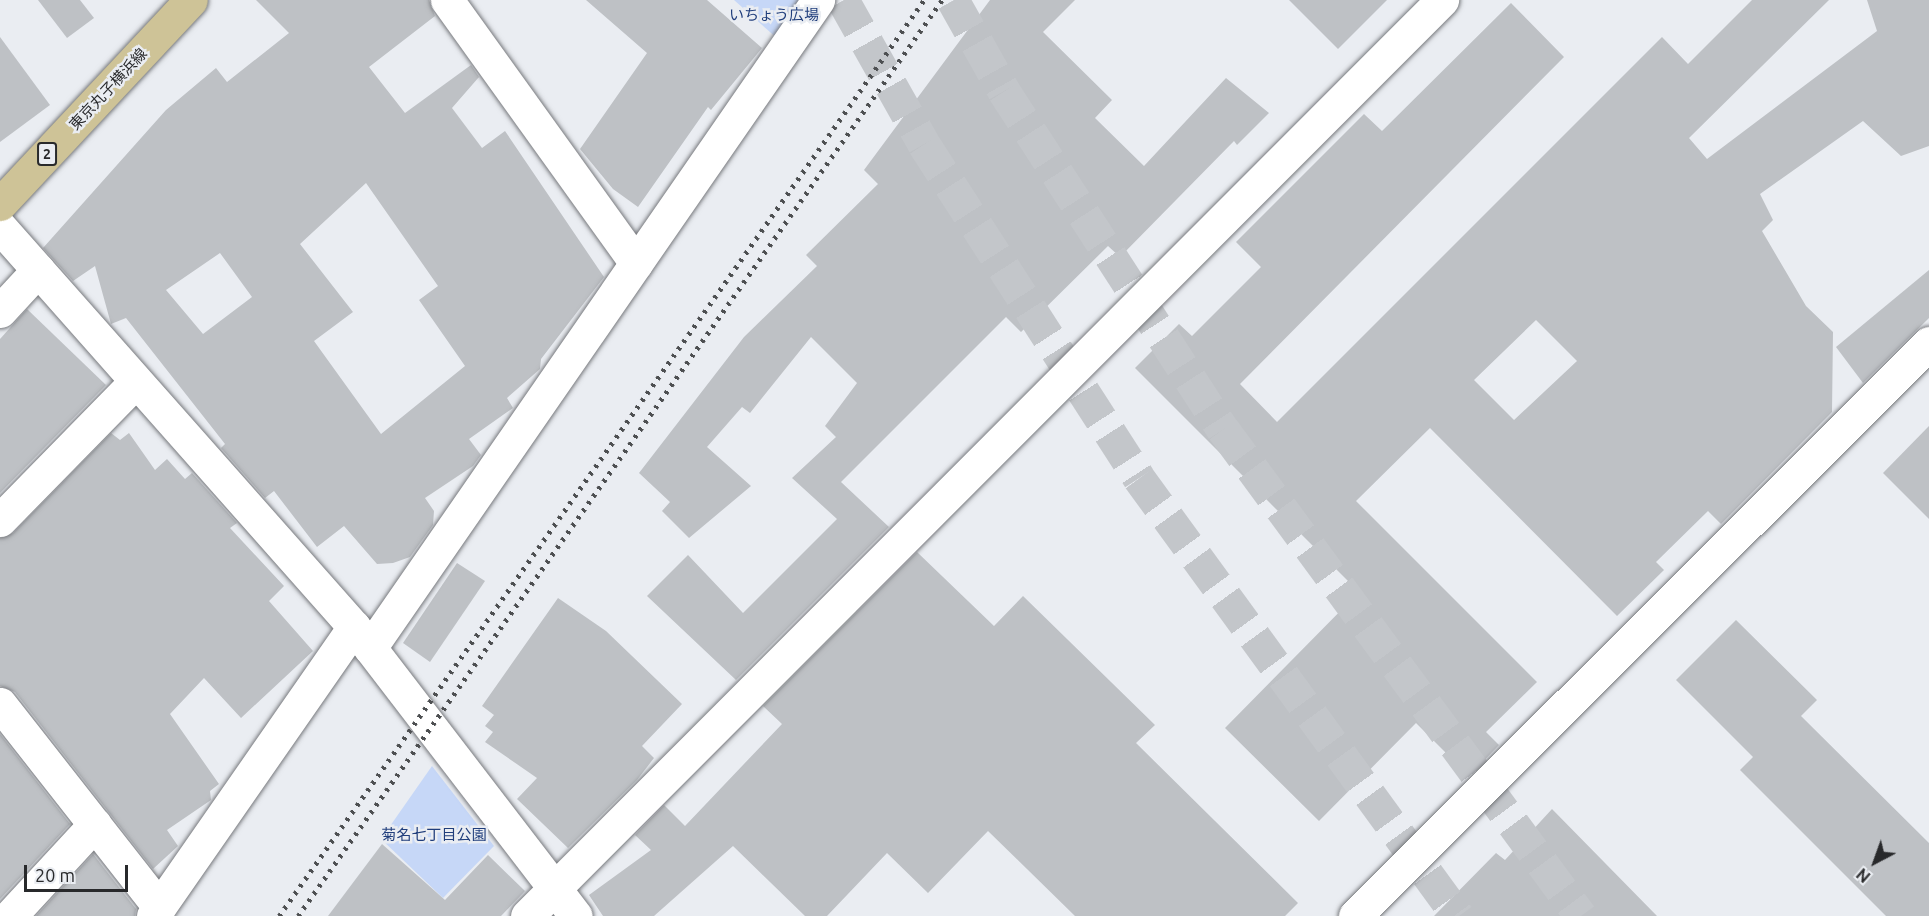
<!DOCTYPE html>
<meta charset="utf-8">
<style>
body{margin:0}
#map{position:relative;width:1929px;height:916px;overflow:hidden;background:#eaedf2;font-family:Ubuntu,"Noto Sans JP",sans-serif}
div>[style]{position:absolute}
.green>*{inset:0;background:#c6d7f7}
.building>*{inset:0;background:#bec1c5}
.highway-tunnel>*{height:33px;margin-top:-16.5px;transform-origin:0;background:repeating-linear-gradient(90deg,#c3c6ca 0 33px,transparent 0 49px)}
.roads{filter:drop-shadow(0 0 2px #77797d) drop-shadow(0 0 2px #77797d)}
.street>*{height:33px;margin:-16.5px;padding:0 16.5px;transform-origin:16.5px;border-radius:16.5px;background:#fff}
.primary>*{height:33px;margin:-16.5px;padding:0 16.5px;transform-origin:16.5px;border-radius:16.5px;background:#cec397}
.rail>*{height:4.5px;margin-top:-2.25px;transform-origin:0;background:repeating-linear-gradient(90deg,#4d4f51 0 3px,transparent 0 9px)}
span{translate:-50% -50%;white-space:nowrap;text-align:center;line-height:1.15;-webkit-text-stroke:5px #eaedf2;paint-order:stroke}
.shield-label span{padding:2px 4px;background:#eaedf2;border:2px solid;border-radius:4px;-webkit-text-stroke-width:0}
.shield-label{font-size:14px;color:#28292b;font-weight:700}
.park-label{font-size:15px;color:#203e7c}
.street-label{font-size:15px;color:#28292b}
.north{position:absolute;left:1845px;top:832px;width:60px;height:60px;-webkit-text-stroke:4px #eaedf2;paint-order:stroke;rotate:221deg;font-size:16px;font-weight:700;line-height:24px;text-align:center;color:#28292b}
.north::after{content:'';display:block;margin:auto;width:21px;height:27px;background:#28292b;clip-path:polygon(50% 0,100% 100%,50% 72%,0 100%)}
.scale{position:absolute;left:24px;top:865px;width:104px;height:27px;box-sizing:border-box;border:3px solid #28292b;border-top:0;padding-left:8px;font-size:18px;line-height:21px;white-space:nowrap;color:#28292b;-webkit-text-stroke:4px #eaedf2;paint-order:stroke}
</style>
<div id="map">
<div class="green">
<i style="clip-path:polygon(734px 0,806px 0,779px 40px)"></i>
<i style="clip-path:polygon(432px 766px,494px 846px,443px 898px,381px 839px)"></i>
</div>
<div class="building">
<i style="clip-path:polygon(38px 0,80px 0,94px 18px,67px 38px)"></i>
<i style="clip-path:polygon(evenodd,256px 0,429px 0,435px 16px,369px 67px,405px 113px,471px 65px,479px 77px,452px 108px,482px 148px,505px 131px,604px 277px,541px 359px,540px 369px,507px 398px,513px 408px,469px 439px,481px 455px,473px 466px,425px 498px,434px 511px,433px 525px,410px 557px,393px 563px,377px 564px,344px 526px,317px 547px,274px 491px,265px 498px,221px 448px,225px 444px,126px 318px,111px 324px,95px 266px,73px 281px,43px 248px,166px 110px,216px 68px,227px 82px,289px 33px,256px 0,366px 183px,438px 286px,419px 300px,465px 366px,381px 434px,314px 341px,353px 312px,300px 244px,366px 183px,256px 0,220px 253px,252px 297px,203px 334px,166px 290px,220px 253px)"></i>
<i style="clip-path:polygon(586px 0,707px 0,762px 48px,711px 110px,708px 107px,638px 207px,613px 189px,580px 149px,647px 53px)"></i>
<i style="clip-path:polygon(990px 0,1075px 0,1043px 32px,1112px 100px,1095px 118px,1144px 166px,1226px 78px,1269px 113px,1237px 145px,1234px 141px,1120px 257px,1108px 246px,1021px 332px,1006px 317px,841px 482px,889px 527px,736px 680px,647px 596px,688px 555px,743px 613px,837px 519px,792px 478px,836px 437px,825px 426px,857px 383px,811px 337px,750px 413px,742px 407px,707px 447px,751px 486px,689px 538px,662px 511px,670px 502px,639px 473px,744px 337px,817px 266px,806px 255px,878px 184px,864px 170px)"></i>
<i style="clip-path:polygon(1289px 0,1387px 0,1338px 49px)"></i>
<i style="clip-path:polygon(evenodd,1752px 0,1829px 0,1689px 138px,1707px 159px,1877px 31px,1867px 0,1929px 0,1929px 146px,1901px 156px,1863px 121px,1760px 194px,1773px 220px,1762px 231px,1806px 306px,1833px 332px,1832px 412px,1721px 524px,1708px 511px,1656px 562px,1664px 570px,1617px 616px,1430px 428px,1356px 501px,1537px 682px,1486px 732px,1499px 745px,1469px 776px,1416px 723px,1319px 821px,1225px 728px,1359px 592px,1135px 368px,1179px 324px,1192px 336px,1261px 267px,1236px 242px,1364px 114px,1382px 131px,1511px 3px,1564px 57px,1240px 384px,1277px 422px,1662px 37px,1688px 64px,1752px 0,1536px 320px,1577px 361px,1514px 420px,1474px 380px,1536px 320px)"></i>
<i style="clip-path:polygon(0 37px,50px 105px,0 142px)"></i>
<i style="clip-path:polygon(1929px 270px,1929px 318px,1863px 383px,1836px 347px)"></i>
<i style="clip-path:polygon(27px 309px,106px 385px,0 493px,0 339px)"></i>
<i style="clip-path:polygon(1929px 426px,1929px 519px,1883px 473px)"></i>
<i style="clip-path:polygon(111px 433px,120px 440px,129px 433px,155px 470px,167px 459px,185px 479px,192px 473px,237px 523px,230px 528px,284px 586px,269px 601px,313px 651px,241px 718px,204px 678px,170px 714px,219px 784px,210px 791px,211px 800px,167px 830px,178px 846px,153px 869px,15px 692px,0 686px,0 538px,13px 533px)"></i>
<i style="clip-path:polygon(917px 552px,994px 626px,1023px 596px,1155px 725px,1136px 743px,1298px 903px,1285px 916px,1075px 916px,988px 831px,928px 893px,887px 853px,827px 916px,805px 916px,733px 846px,654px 916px,603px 916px,589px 895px,651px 850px,635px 835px,664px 805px,685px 826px,782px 724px,763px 706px)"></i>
<i style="clip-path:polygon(457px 563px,485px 581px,430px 662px,403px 643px)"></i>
<i style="clip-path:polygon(558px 598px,606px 631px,682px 704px,642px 746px,654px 758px,637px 780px,568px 848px,517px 799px,537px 778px,485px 742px,493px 732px,485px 726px,494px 715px,482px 706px)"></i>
<i style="clip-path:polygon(1736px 620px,1817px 700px,1801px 716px,1929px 843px,1929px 916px,1886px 916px,1740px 770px,1753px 757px,1676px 680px)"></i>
<i style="clip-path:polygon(0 734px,70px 824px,0 899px)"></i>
<i style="clip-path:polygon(1552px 809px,1657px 916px,1434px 916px,1496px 853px,1505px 860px)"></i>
<i style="clip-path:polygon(382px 844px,445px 900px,488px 855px,525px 891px,501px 916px,328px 916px)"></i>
<i style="clip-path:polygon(93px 854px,136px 909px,135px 916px,36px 916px)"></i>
</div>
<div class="highway-tunnel">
<i style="left:843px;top:0;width:165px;rotate:60.6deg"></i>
<i style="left:924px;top:144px;width:397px;rotate:57.2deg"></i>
<i style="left:1139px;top:478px;width:542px;rotate:53.93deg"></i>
<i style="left:953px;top:0;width:104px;rotate:60.7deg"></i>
<i style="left:1004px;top:91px;width:403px;rotate:57.1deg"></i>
<i style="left:1223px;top:429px;width:604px;rotate:53.68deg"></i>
</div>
<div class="roads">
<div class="street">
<i style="left:447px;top:0;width:324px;rotate:54.3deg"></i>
<i style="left:0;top:227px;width:534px;rotate:48.49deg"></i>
<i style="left:354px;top:627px;width:364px;rotate:52.5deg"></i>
<i style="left:0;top:311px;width:56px;rotate:-47.2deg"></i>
<i style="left:0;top:520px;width:194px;rotate:-45.6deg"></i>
<i style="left:370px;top:648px;width:788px;rotate:-55.34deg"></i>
<i style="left:0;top:704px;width:258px;rotate:51.9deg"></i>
<i style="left:10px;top:916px;width:125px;rotate:-47.3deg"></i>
<i style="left:153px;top:916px;width:352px;rotate:-55.2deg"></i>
<i style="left:527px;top:916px;width:1295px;rotate:-45.03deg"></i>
<i style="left:1355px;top:916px;width:811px;rotate:-44.95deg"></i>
</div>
<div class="primary">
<i style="left:0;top:204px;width:279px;rotate:-46.9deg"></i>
</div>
</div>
<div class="rail">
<i style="left:279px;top:916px;width:1120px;rotate:-54.85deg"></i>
<i style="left:298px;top:916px;width:1120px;rotate:-54.89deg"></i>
</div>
<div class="shield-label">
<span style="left:47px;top:154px">2</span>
</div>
<div class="park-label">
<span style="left:774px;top:15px">いちょう広場</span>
<span style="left:434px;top:835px">菊名七丁目公園</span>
</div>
<div class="street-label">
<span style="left:108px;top:89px;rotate:-47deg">東京丸子横浜線</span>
</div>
<div class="north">N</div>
<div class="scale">20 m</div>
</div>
